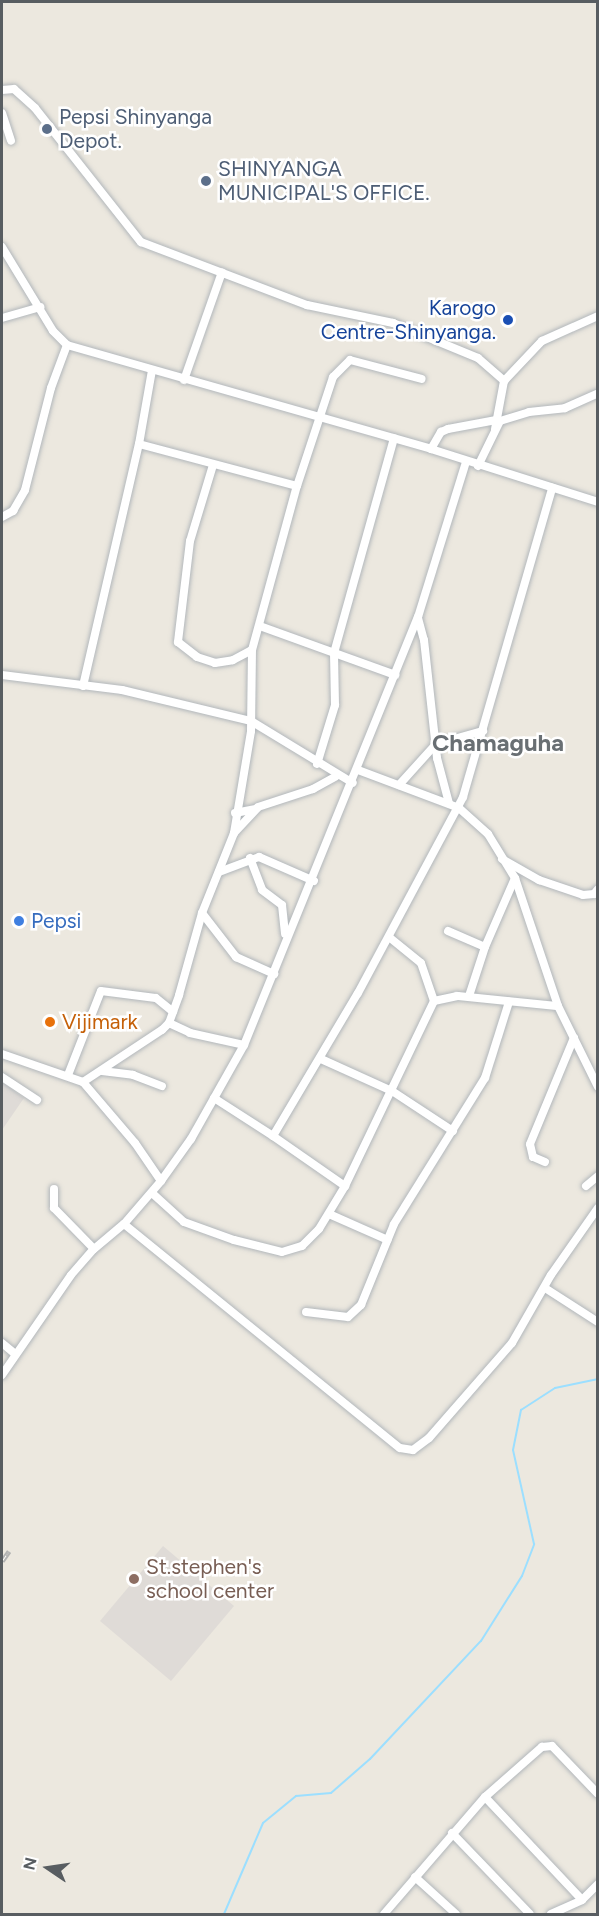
<!DOCTYPE html>
<style>
body{margin:0}
#map{position:relative;width:599px;height:1916px;overflow:hidden;background:#ece8df;font-family:Figtree,sans-serif}
div>[style]{position:absolute}
.industrial>*{inset:0;background:#dfdbd7}
.stream>*{height:2px;margin:-1px;padding:0 1px;transform-origin:1px;border-radius:1px;background:#9cdfff}
.roads{filter:drop-shadow(0 0 2px #b2b7bb) drop-shadow(0 0 2px #b2b7bb)}
.minor>*{height:8px;margin:-4px;padding:0 4px;transform-origin:4px;border-radius:4px;background:#fff}
.rail>*{height:4.5px;margin-top:-2.25px;transform-origin:0;background:repeating-linear-gradient(90deg,#fff 0 7px,#b1b2b2 0 14px);box-sizing:border-box;border-block:2px solid #b1b2b2}
.dots>*{width:16px;height:16px;translate:-50% -50%;box-sizing:border-box;border:3px solid #fff;border-radius:50%}
span{translate:-50% -50%;white-space:nowrap;text-align:center;line-height:1.15;-webkit-text-stroke:5px #fff;paint-order:stroke}
.service-label{font-size:21px;color:#4e5e75}
.left{translate:0 -50%;text-align:left}
.transit-label{font-size:21px;color:#164399}
.right{translate:-100% -50%;text-align:right}
.shop-label{font-size:21px;color:#366cbe}
.food-label{font-size:21px;color:#c56008}
.education-label{font-size:21px;color:#785e54}
.quarter-label{font-size:24px;color:#696f73;font-weight:700}
.frame{position:absolute;inset:0;border:3px solid #585d61;pointer-events:none}
.north{position:absolute;left:18px;top:1838px;width:60px;height:60px;-webkit-text-stroke:4px #fff;paint-order:stroke;rotate:283deg;font-size:16px;font-weight:700;line-height:24px;text-align:center;color:#585d61}
.north::after{content:'';display:block;margin:auto;width:21px;height:27px;background:#585d61;clip-path:polygon(50% 0,100% 100%,50% 72%,0 100%)}
</style>
<div id="map">
<div class="industrial">
<i style="clip-path:polygon(2px 1082px,24px 1098px,2px 1130px)"></i>
<i style="clip-path:polygon(163px 1546px,234px 1606px,171px 1681px,100px 1621px)"></i>
</div>
<div class="stream">
<i style="left:224px;top:1914px;width:99px;rotate:-66.8deg"></i>
<i style="left:263px;top:1823px;width:43px;rotate:-39.3deg"></i>
<i style="left:296px;top:1796px;width:35px;rotate:-5deg"></i>
<i style="left:331px;top:1793px;width:52px;rotate:-41.1deg"></i>
<i style="left:370px;top:1759px;width:162px;rotate:-46.8deg"></i>
<i style="left:481px;top:1641px;width:77px;rotate:-57.8deg"></i>
<i style="left:522px;top:1576px;width:34px;rotate:-69deg"></i>
<i style="left:534px;top:1544px;width:96px;rotate:-102.6deg"></i>
<i style="left:513px;top:1450px;width:41px;rotate:-78.7deg"></i>
<i style="left:521px;top:1410px;width:40px;rotate:-32.9deg"></i>
<i style="left:555px;top:1388px;width:44px;rotate:-11.8deg"></i>
</div>
<div class="roads">
<div class="minor">
<i style="left:2px;top:90px;width:12px;rotate:-5deg"></i>
<i style="left:14px;top:89px;width:28px;rotate:42deg"></i>
<i style="left:35px;top:108px;width:171px;rotate:51.7deg"></i>
<i style="left:141px;top:242px;width:178px;rotate:20.8deg"></i>
<i style="left:307px;top:305px;width:88px;rotate:11.8deg"></i>
<i style="left:393px;top:323px;width:92px;rotate:22.4deg"></i>
<i style="left:478px;top:358px;width:35px;rotate:41deg"></i>
<i style="left:504px;top:381px;width:49px;rotate:100.6deg"></i>
<i style="left:2px;top:113px;width:29px;rotate:72deg"></i>
<i style="left:2px;top:247px;width:98px;rotate:58.7deg"></i>
<i style="left:53px;top:331px;width:20px;rotate:45deg"></i>
<i style="left:67px;top:345px;width:379px;rotate:15.9deg"></i>
<i style="left:431px;top:449px;width:175px;rotate:17.6deg"></i>
<i style="left:2px;top:318px;width:40px;rotate:-16deg"></i>
<i style="left:184px;top:380px;width:114px;rotate:-70.6deg"></i>
<i style="left:504px;top:381px;width:55px;rotate:-46.5deg"></i>
<i style="left:542px;top:341px;width:61px;rotate:-24.1deg"></i>
<i style="left:139px;top:444px;width:163px;rotate:14.9deg"></i>
<i style="left:431px;top:449px;width:20px;rotate:-60deg"></i>
<i style="left:441px;top:432px;width:8px;rotate:-23deg"></i>
<i style="left:448px;top:429px;width:49px;rotate:-10.6deg"></i>
<i style="left:213px;top:465px;width:79px;rotate:106.8deg"></i>
<i style="left:190px;top:541px;width:102px;rotate:96.8deg"></i>
<i style="left:178px;top:642px;width:24px;rotate:38deg"></i>
<i style="left:197px;top:657px;width:19px;rotate:18deg"></i>
<i style="left:215px;top:663px;width:18px;rotate:-9deg"></i>
<i style="left:233px;top:660px;width:21px;rotate:-28deg"></i>
<i style="left:478px;top:466px;width:50px;rotate:-63.9deg"></i>
<i style="left:500px;top:421px;width:30px;rotate:-17deg"></i>
<i style="left:529px;top:412px;width:36px;rotate:-6deg"></i>
<i style="left:565px;top:408px;width:36px;rotate:-24deg"></i>
<i style="left:2px;top:517px;width:13px;rotate:-29deg"></i>
<i style="left:13px;top:511px;width:24px;rotate:-60deg"></i>
<i style="left:25px;top:490px;width:105px;rotate:-75.7deg"></i>
<i style="left:51px;top:388px;width:46px;rotate:-69.6deg"></i>
<i style="left:418px;top:618px;width:23px;rotate:75deg"></i>
<i style="left:424px;top:640px;width:119px;rotate:83.7deg"></i>
<i style="left:437px;top:758px;width:47px;rotate:75.1deg"></i>
<i style="left:260px;top:626px;width:144px;rotate:19.9deg"></i>
<i style="left:2px;top:675px;width:121px;rotate:7.1deg"></i>
<i style="left:122px;top:690px;width:133px;rotate:13.5deg"></i>
<i style="left:251px;top:721px;width:119px;rotate:31.3deg"></i>
<i style="left:83px;top:686px;width:248px;rotate:-77deg"></i>
<i style="left:139px;top:444px;width:75px;rotate:-80deg"></i>
<i style="left:317px;top:764px;width:62px;rotate:-73deg"></i>
<i style="left:335px;top:705px;width:52px;rotate:-91.1deg"></i>
<i style="left:334px;top:653px;width:223px;rotate:-74.4deg"></i>
<i style="left:358px;top:770px;width:108px;rotate:20.6deg"></i>
<i style="left:459px;top:808px;width:39px;rotate:42deg"></i>
<i style="left:488px;top:834px;width:52px;rotate:58.5deg"></i>
<i style="left:515px;top:878px;width:135px;rotate:71.4deg"></i>
<i style="left:558px;top:1006px;width:90px;rotate:63.7deg"></i>
<i style="left:399px;top:785px;width:55px;rotate:-47.9deg"></i>
<i style="left:436px;top:744px;width:49px;rotate:-15.5deg"></i>
<i style="left:235px;top:813px;width:21px;rotate:-11deg"></i>
<i style="left:234px;top:833px;width:35px;rotate:-47deg"></i>
<i style="left:258px;top:807px;width:58px;rotate:-18.1deg"></i>
<i style="left:313px;top:789px;width:26px;rotate:-29deg"></i>
<i style="left:250px;top:858px;width:34px;rotate:69deg"></i>
<i style="left:262px;top:890px;width:25px;rotate:37deg"></i>
<i style="left:282px;top:905px;width:29px;rotate:84deg"></i>
<i style="left:502px;top:859px;width:43px;rotate:29.6deg"></i>
<i style="left:539px;top:880px;width:46px;rotate:18.8deg"></i>
<i style="left:583px;top:895px;width:11px;rotate:-5deg"></i>
<i style="left:594px;top:894px;width:6px;rotate:-51deg"></i>
<i style="left:219px;top:872px;width:43px;rotate:-20.6deg"></i>
<i style="left:259px;top:857px;width:60px;rotate:23.6deg"></i>
<i style="left:202px;top:913px;width:56px;rotate:52.3deg"></i>
<i style="left:236px;top:957px;width:42px;rotate:24.1deg"></i>
<i style="left:448px;top:931px;width:40px;rotate:23.4deg"></i>
<i style="left:389px;top:937px;width:41px;rotate:39.1deg"></i>
<i style="left:421px;top:963px;width:40px;rotate:71.1deg"></i>
<i style="left:469px;top:996px;width:52px;rotate:-71.9deg"></i>
<i style="left:485px;top:947px;width:75px;rotate:-66.5deg"></i>
<i style="left:169px;top:1023px;width:23px;rotate:25deg"></i>
<i style="left:190px;top:1033px;width:55px;rotate:12.5deg"></i>
<i style="left:2px;top:1054px;width:86px;rotate:19.1deg"></i>
<i style="left:83px;top:1082px;width:80px;rotate:49.6deg"></i>
<i style="left:135px;top:1143px;width:46px;rotate:55.6deg"></i>
<i style="left:321px;top:1059px;width:78px;rotate:24.3deg"></i>
<i style="left:392px;top:1091px;width:73px;rotate:33.3deg"></i>
<i style="left:102px;top:1071px;width:31px;rotate:7deg"></i>
<i style="left:133px;top:1075px;width:31px;rotate:21deg"></i>
<i style="left:68px;top:1075px;width:90px;rotate:-68.6deg"></i>
<i style="left:101px;top:991px;width:55px;rotate:7.3deg"></i>
<i style="left:156px;top:998px;width:22px;rotate:39deg"></i>
<i style="left:2px;top:1077px;width:42px;rotate:33.3deg"></i>
<i style="left:83px;top:1082px;width:95px;rotate:-33.4deg"></i>
<i style="left:162px;top:1030px;width:10px;rotate:-45deg"></i>
<i style="left:169px;top:1023px;width:30px;rotate:-70deg"></i>
<i style="left:179px;top:995px;width:85px;rotate:-74.3deg"></i>
<i style="left:202px;top:913px;width:86px;rotate:-68.2deg"></i>
<i style="left:234px;top:833px;width:103px;rotate:-80.5deg"></i>
<i style="left:251px;top:731px;width:81px;rotate:-89.3deg"></i>
<i style="left:252px;top:650px;width:170px;rotate:-74.7deg"></i>
<i style="left:297px;top:486px;width:115px;rotate:-71.7deg"></i>
<i style="left:333px;top:377px;width:24px;rotate:-45deg"></i>
<i style="left:350px;top:360px;width:74px;rotate:14.8deg"></i>
<i style="left:214px;top:1098px;width:70px;rotate:32.8deg"></i>
<i style="left:273px;top:1136px;width:166px;rotate:-59.3deg"></i>
<i style="left:358px;top:993px;width:222px;rotate:-61.8deg"></i>
<i style="left:463px;top:797px;width:322px;rotate:-73.9deg"></i>
<i style="left:273px;top:1136px;width:88px;rotate:34.8deg"></i>
<i style="left:545px;top:1162px;width:13px;rotate:-157deg"></i>
<i style="left:533px;top:1157px;width:13px;rotate:-103deg"></i>
<i style="left:530px;top:1144px;width:115px;rotate:-67.5deg"></i>
<i style="left:586px;top:1186px;width:16px;rotate:-40deg"></i>
<i style="left:54px;top:1189px;width:19px;rotate:90deg"></i>
<i style="left:54px;top:1208px;width:57px;rotate:45.7deg"></i>
<i style="left:152px;top:1193px;width:43px;rotate:42.2deg"></i>
<i style="left:184px;top:1222px;width:53px;rotate:19.8deg"></i>
<i style="left:234px;top:1240px;width:49px;rotate:14deg"></i>
<i style="left:282px;top:1252px;width:21px;rotate:-17deg"></i>
<i style="left:302px;top:1246px;width:24px;rotate:-45deg"></i>
<i style="left:319px;top:1229px;width:50px;rotate:-58.8deg"></i>
<i style="left:345px;top:1186px;width:205px;rotate:-64.3deg"></i>
<i style="left:434px;top:1001px;width:24px;rotate:-12deg"></i>
<i style="left:457px;top:996px;width:101px;rotate:5.7deg"></i>
<i style="left:329px;top:1214px;width:64px;rotate:23.8deg"></i>
<i style="left:124px;top:1224px;width:355px;rotate:39.1deg"></i>
<i style="left:400px;top:1448px;width:13px;rotate:9deg"></i>
<i style="left:413px;top:1450px;width:20px;rotate:-37deg"></i>
<i style="left:429px;top:1438px;width:126px;rotate:-48.9deg"></i>
<i style="left:512px;top:1343px;width:78px;rotate:-60.2deg"></i>
<i style="left:551px;top:1275px;width:82px;rotate:-55deg"></i>
<i style="left:545px;top:1288px;width:63px;rotate:32.7deg"></i>
<i style="left:306px;top:1312px;width:42px;rotate:6.8deg"></i>
<i style="left:348px;top:1317px;width:18px;rotate:-43deg"></i>
<i style="left:361px;top:1305px;width:87px;rotate:-67.8deg"></i>
<i style="left:394px;top:1224px;width:172px;rotate:-58.1deg"></i>
<i style="left:485px;top:1078px;width:80px;rotate:-72.5deg"></i>
<i style="left:2px;top:1343px;width:17px;rotate:40deg"></i>
<i style="left:2px;top:1375px;width:121px;rotate:-55.4deg"></i>
<i style="left:71px;top:1275px;width:35px;rotate:-49deg"></i>
<i style="left:94px;top:1249px;width:39px;rotate:-40deg"></i>
<i style="left:124px;top:1224px;width:57px;rotate:-49.3deg"></i>
<i style="left:161px;top:1181px;width:52px;rotate:-54.5deg"></i>
<i style="left:191px;top:1139px;width:108px;rotate:-60.6deg"></i>
<i style="left:244px;top:1045px;width:462px;rotate:-67.9deg"></i>
<i style="left:418px;top:617px;width:162px;rotate:-72.8deg"></i>
<i style="left:485px;top:1797px;width:141px;rotate:46.7deg"></i>
<i style="left:452px;top:1833px;width:112px;rotate:46.1deg"></i>
<i style="left:415px;top:1877px;width:55px;rotate:42.1deg"></i>
<i style="left:384px;top:1914px;width:155px;rotate:-49.2deg"></i>
<i style="left:485px;top:1797px;width:76px;rotate:-41.3deg"></i>
<i style="left:542px;top:1747px;width:10px;rotate:-6deg"></i>
<i style="left:552px;top:1746px;width:66px;rotate:46.2deg"></i>
<i style="left:551px;top:1914px;width:34px;rotate:-24deg"></i>
<i style="left:582px;top:1900px;width:23px;rotate:-45deg"></i>
</div>
</div>
<div class="rail">
<i style="left:2px;top:1561px;width:12px;rotate:-55deg"></i>
</div>
<div class="dots">
<i style="left:47px;top:129px;background:#5c6f8a"></i>
<i style="left:206px;top:181px;background:#5c6f8a"></i>
<i style="left:508px;top:320px;background:#1a4fb4"></i>
<i style="left:19px;top:921px;background:#3f7fe0"></i>
<i style="left:50px;top:1022px;background:#e8710a"></i>
<i style="left:134px;top:1579px;background:#8d6e63"></i>
</div>
<div class="service-label">
<span class="left" style="left:59px;top:129px">Pepsi Shinyanga<br>Depot.</span>
<span class="left" style="left:218px;top:181px">SHINYANGA<br>MUNICIPAL'S OFFICE.</span>
</div>
<div class="transit-label">
<span class="right" style="left:496px;top:320px">Karogo<br>Centre-Shinyanga.</span>
</div>
<div class="shop-label">
<span class="left" style="left:31px;top:921px">Pepsi</span>
</div>
<div class="food-label">
<span class="left" style="left:62px;top:1022px">Vijimark</span>
</div>
<div class="education-label">
<span class="left" style="left:146px;top:1579px">St.stephen's<br>school center</span>
</div>
<div class="quarter-label">
<span style="left:498px;top:743px">Chamaguha</span>
</div>
<div class="frame"></div>
<div class="north">N</div>
</div>
